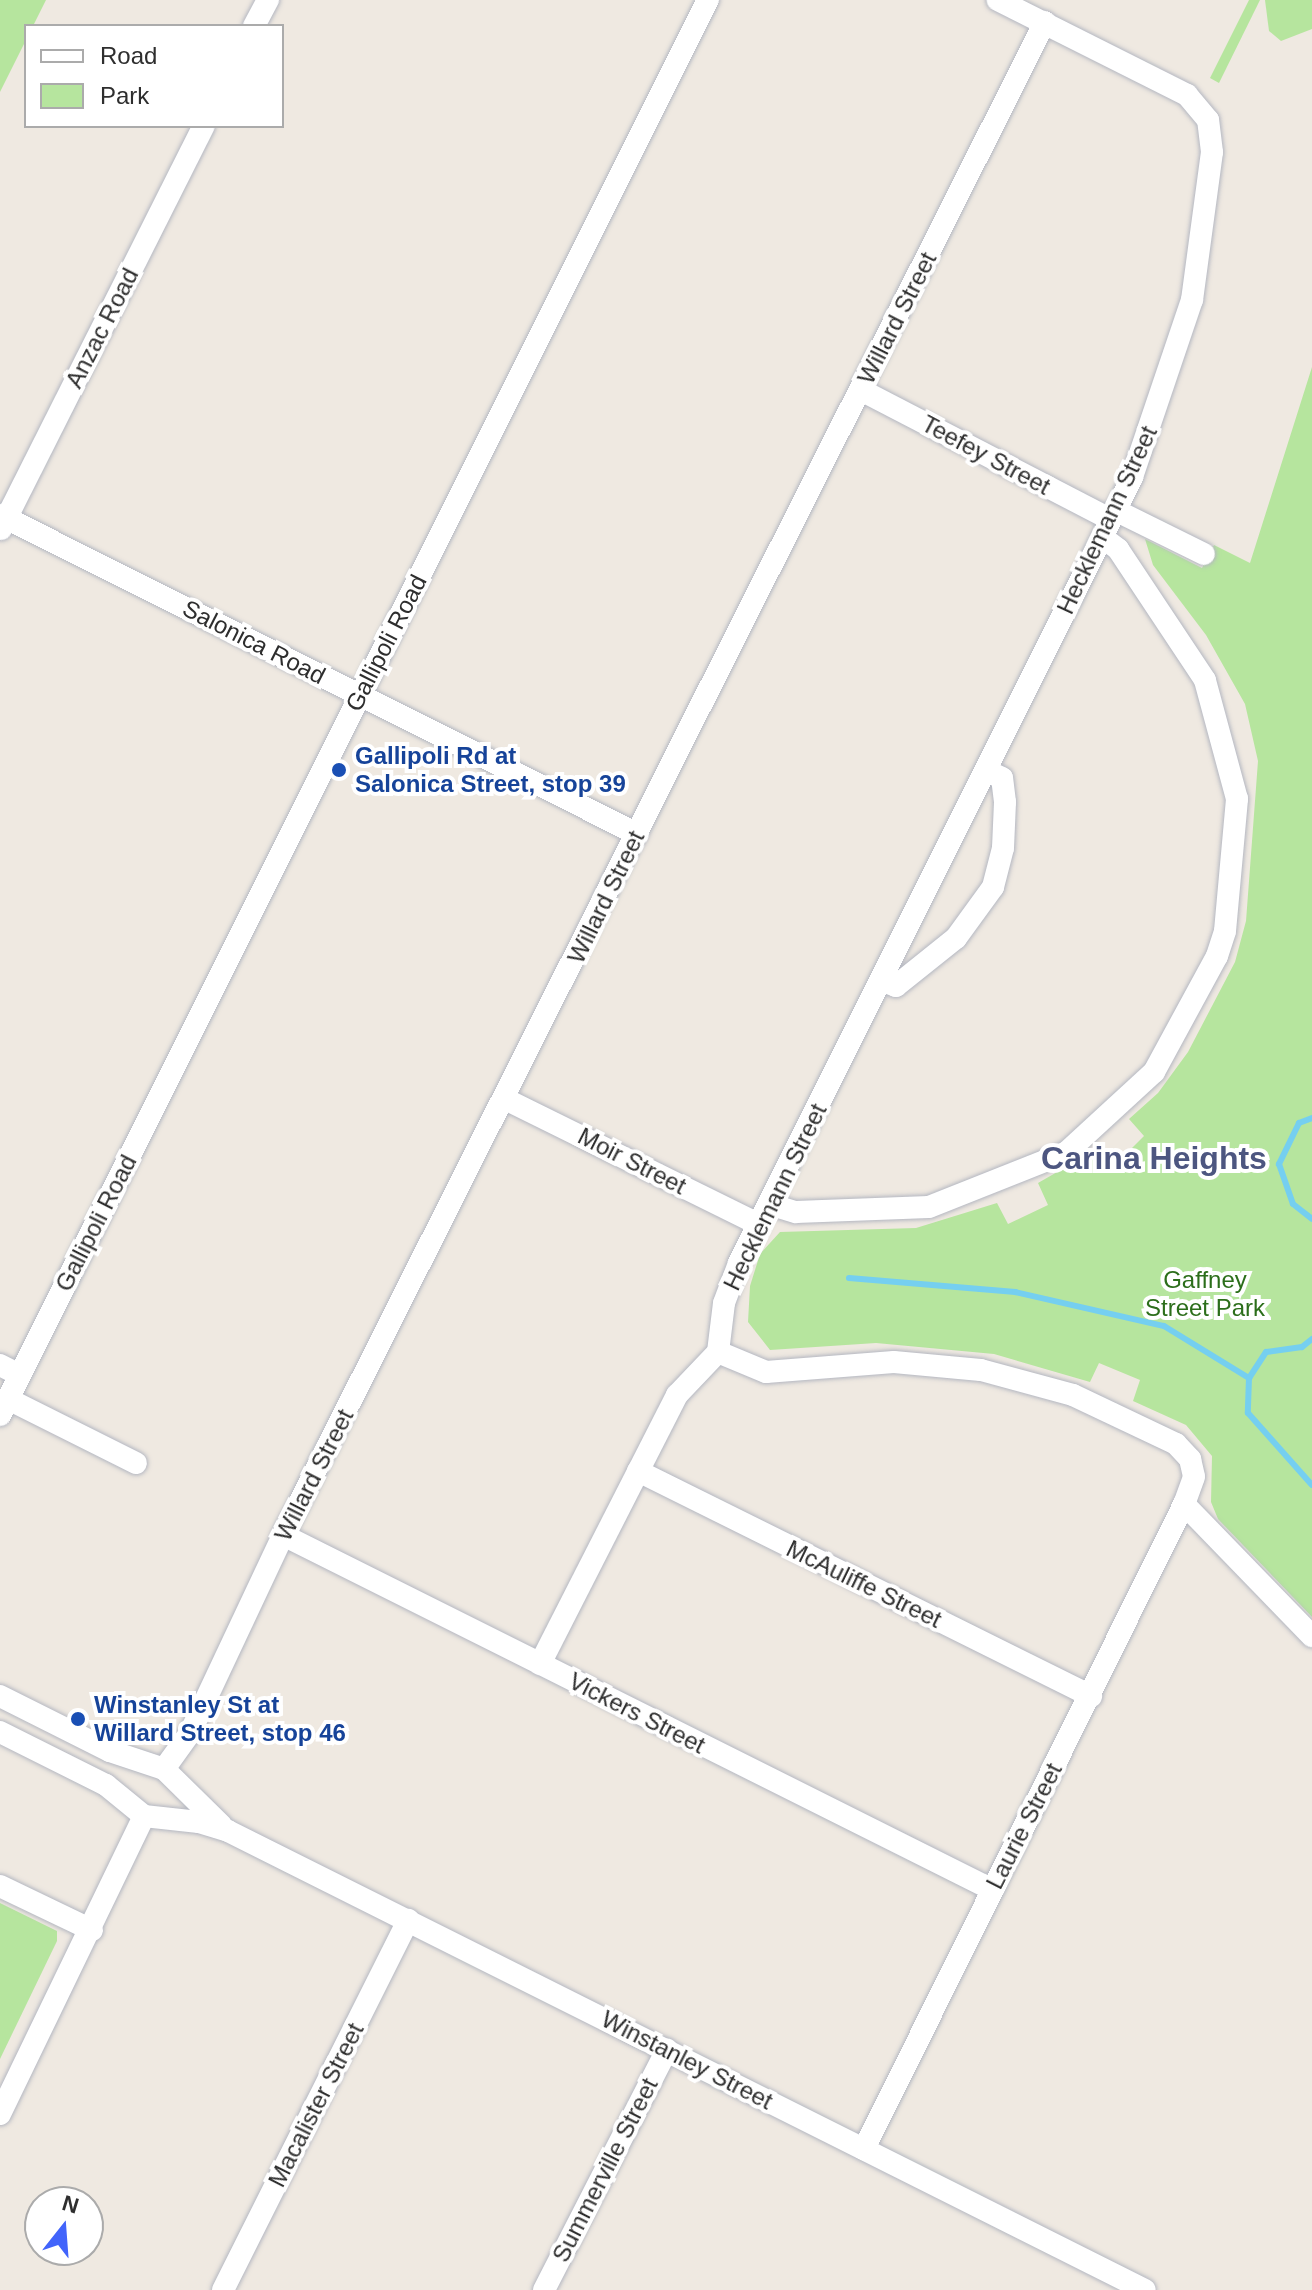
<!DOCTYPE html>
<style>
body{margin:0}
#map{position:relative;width:1312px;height:2290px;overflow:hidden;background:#efe9e1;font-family:Helvetica,sans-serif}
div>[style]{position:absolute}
.green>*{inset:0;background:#b6e59e}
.stream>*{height:6px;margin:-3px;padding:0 3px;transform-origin:3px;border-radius:3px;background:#75cff0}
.roads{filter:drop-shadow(0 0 2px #b4b7c1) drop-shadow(0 0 2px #b4b7c1)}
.minor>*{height:22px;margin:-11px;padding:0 11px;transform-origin:11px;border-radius:11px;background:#fff}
.dots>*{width:22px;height:22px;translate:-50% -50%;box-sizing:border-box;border:4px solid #fff;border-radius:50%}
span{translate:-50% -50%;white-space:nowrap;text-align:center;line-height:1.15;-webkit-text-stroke:8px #fff;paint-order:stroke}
.street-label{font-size:24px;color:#2e2e2e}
.transit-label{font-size:24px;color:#164399;font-weight:700}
.left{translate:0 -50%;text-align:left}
.park-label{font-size:24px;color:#2c6e1b}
.district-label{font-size:32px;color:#4d5680;font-weight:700}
.legend{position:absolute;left:24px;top:24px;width:260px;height:104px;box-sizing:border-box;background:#fff;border:2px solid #ababab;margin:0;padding:10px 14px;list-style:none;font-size:24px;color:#2e2e2e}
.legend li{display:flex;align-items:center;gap:16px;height:40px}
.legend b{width:40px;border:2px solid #ababab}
.north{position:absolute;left:24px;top:2186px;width:80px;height:80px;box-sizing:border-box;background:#fff;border:2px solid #ababab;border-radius:50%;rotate:17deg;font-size:22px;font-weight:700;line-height:32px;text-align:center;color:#2e2e2e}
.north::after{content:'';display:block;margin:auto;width:28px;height:36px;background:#4264fb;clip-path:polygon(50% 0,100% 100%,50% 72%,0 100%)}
</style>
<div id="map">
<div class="green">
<i style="clip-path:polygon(0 0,46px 0,33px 26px,26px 26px,26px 40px,0 92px)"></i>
<i style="clip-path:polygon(1249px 0,1260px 0,1219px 83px,1210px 78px)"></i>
<i style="clip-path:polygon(1265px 0,1312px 0,1312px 29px,1281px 41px,1269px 31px)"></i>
<i style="clip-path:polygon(1312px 367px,1312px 1617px,1218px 1519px,1211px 1502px,1212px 1456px,1186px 1425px,1133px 1401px,1140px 1380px,1099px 1363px,1090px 1382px,994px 1354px,876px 1343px,770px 1350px,748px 1322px,750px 1286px,760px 1254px,780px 1232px,916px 1228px,997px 1203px,1008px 1224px,1048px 1205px,1038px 1183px,1099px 1148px,1116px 1164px,1144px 1136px,1129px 1119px,1158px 1093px,1188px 1052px,1235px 962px,1246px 921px,1258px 761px,1245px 704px,1206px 635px,1153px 565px,1145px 539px,1202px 568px,1214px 545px,1250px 563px)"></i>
<i style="clip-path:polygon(0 1903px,57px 1931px,57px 1941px,0 2059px)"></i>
</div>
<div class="stream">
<i style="left:1312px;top:1118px;width:14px;rotate:159deg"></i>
<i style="left:1299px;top:1123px;width:46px;rotate:116deg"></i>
<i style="left:1279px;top:1164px;width:42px;rotate:70.7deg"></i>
<i style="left:1293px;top:1204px;width:24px;rotate:38deg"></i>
<i style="left:849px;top:1278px;width:167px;rotate:4.8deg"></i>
<i style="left:1015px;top:1292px;width:153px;rotate:12.9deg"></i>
<i style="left:1164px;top:1326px;width:100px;rotate:31.5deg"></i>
<i style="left:1312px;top:1339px;width:13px;rotate:141deg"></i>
<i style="left:1302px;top:1347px;width:36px;rotate:172deg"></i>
<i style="left:1266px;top:1352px;width:31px;rotate:123deg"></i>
<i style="left:1249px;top:1378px;width:35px;rotate:92deg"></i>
<i style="left:1248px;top:1413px;width:96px;rotate:48.4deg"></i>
</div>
<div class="roads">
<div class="minor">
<i style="left:254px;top:26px;width:30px;rotate:-62deg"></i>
<i style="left:861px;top:390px;width:280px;rotate:27.4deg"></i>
<i style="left:1115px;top:510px;width:99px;rotate:26.3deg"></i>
<i style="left:0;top:515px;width:712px;rotate:26.6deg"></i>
<i style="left:1px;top:529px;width:451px;rotate:-63.3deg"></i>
<i style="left:883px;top:981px;width:14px;rotate:21deg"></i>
<i style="left:896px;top:986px;width:77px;rotate:-38.7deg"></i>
<i style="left:956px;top:938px;width:63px;rotate:-54deg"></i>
<i style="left:993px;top:887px;width:40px;rotate:-75.6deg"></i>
<i style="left:1003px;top:848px;width:46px;rotate:-87.5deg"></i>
<i style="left:1005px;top:802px;width:24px;rotate:-97deg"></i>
<i style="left:1002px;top:778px;width:17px;rotate:-155deg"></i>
<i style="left:505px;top:1099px;width:282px;rotate:26.3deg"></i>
<i style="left:769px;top:1204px;width:28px;rotate:17deg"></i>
<i style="left:796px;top:1212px;width:133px;rotate:-2.2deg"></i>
<i style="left:929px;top:1207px;width:149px;rotate:-21.7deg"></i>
<i style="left:1067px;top:1152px;width:118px;rotate:-42.6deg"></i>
<i style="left:1154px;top:1072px;width:132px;rotate:-61.5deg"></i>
<i style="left:1217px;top:956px;width:26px;rotate:-72deg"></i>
<i style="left:1225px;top:931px;width:133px;rotate:-84.8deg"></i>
<i style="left:1237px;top:799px;width:123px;rotate:-105.1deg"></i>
<i style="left:1205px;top:680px;width:157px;rotate:-123.6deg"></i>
<i style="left:1118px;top:549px;width:20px;rotate:-143deg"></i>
<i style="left:718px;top:1352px;width:52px;rotate:22.6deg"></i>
<i style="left:766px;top:1372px;width:128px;rotate:-4.5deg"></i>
<i style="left:894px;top:1362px;width:87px;rotate:5.3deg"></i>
<i style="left:981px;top:1370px;width:95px;rotate:15.2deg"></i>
<i style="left:1073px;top:1395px;width:114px;rotate:25.4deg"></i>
<i style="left:1176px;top:1444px;width:21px;rotate:47deg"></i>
<i style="left:1190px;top:1459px;width:18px;rotate:77deg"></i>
<i style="left:1194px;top:1477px;width:29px;rotate:110deg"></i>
<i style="left:1184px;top:1504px;width:184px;rotate:45.9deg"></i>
<i style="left:0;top:1365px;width:22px;rotate:27deg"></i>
<i style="left:8px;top:1399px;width:143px;rotate:26.6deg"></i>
<i style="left:0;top:1415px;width:1582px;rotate:-63.42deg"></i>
<i style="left:638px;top:1471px;width:506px;rotate:26.41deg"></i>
<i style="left:283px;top:1535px;width:792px;rotate:26.57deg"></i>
<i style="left:540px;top:1664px;width:302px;rotate:-63deg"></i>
<i style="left:677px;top:1395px;width:59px;rotate:-46.4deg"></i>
<i style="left:718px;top:1352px;width:49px;rotate:-83deg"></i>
<i style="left:724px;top:1303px;width:43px;rotate:-69.4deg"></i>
<i style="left:739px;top:1263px;width:879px;rotate:-63.43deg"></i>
<i style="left:1132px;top:477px;width:187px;rotate:-71.3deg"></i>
<i style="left:1192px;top:300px;width:149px;rotate:-82.3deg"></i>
<i style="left:1212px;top:152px;width:32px;rotate:-97deg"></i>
<i style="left:1208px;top:120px;width:33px;rotate:-130deg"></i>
<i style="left:1187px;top:95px;width:212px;rotate:-153.3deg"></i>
<i style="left:0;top:1696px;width:123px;rotate:26.6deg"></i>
<i style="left:110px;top:1751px;width:57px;rotate:18.4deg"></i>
<i style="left:164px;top:1769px;width:80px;rotate:44.5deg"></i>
<i style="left:0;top:1732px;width:119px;rotate:26.6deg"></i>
<i style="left:106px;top:1785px;width:49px;rotate:39.2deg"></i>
<i style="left:144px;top:1816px;width:55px;rotate:6.2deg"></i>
<i style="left:199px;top:1822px;width:30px;rotate:17deg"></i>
<i style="left:228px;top:1831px;width:1025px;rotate:26.59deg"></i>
<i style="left:164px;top:1769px;width:44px;rotate:-54.2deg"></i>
<i style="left:190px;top:1733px;width:219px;rotate:-64.8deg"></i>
<i style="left:283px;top:1535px;width:1694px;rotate:-63.27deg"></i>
<i style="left:0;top:1886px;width:102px;rotate:25.6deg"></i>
<i style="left:0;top:2114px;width:331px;rotate:-64.2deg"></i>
<i style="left:864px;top:2149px;width:720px;rotate:-63.61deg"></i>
<i style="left:223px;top:2290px;width:414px;rotate:-63.4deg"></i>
<i style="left:544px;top:2290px;width:270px;rotate:-62.9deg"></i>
</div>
</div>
<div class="dots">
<i style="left:339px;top:770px;background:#1a4fb4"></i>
<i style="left:78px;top:1719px;background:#1a4fb4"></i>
</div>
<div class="street-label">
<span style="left:897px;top:318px;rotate:-63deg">Willard Street</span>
<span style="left:102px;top:328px;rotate:-63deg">Anzac Road</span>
<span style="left:986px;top:455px;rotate:28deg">Teefey Street</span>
<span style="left:1107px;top:520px;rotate:-65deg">Hecklemann Street</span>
<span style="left:254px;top:642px;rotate:27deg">Salonica Road</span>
<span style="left:386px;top:643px;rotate:-63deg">Gallipoli Road</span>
<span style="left:606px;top:897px;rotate:-64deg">Willard Street</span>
<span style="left:632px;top:1161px;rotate:27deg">Moir Street</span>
<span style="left:775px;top:1197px;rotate:-64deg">Hecklemann Street</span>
<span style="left:96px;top:1223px;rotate:-63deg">Gallipoli Road</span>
<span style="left:314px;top:1475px;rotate:-63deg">Willard Street</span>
<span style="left:864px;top:1584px;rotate:26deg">McAuliffe Street</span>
<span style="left:637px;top:1713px;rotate:27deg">Vickers Street</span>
<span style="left:1024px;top:1826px;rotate:-63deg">Laurie Street</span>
<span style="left:687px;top:2060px;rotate:27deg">Winstanley Street</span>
<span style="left:316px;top:2105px;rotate:-63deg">Macalister Street</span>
<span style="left:605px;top:2170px;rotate:-63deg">Summerville Street</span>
</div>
<div class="transit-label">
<span class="left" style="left:355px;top:770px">Gallipoli Rd at<br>Salonica Street, stop 39</span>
<span class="left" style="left:94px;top:1719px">Winstanley St at<br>Willard Street, stop 46</span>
</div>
<div class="park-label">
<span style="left:1205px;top:1294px">Gaffney<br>Street Park</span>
</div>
<div class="district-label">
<span style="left:1154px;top:1158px">Carina Heights</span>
</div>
<ul class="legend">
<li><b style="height:10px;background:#fff"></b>Road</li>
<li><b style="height:22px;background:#b6e59e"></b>Park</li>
</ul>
<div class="north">N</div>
</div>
